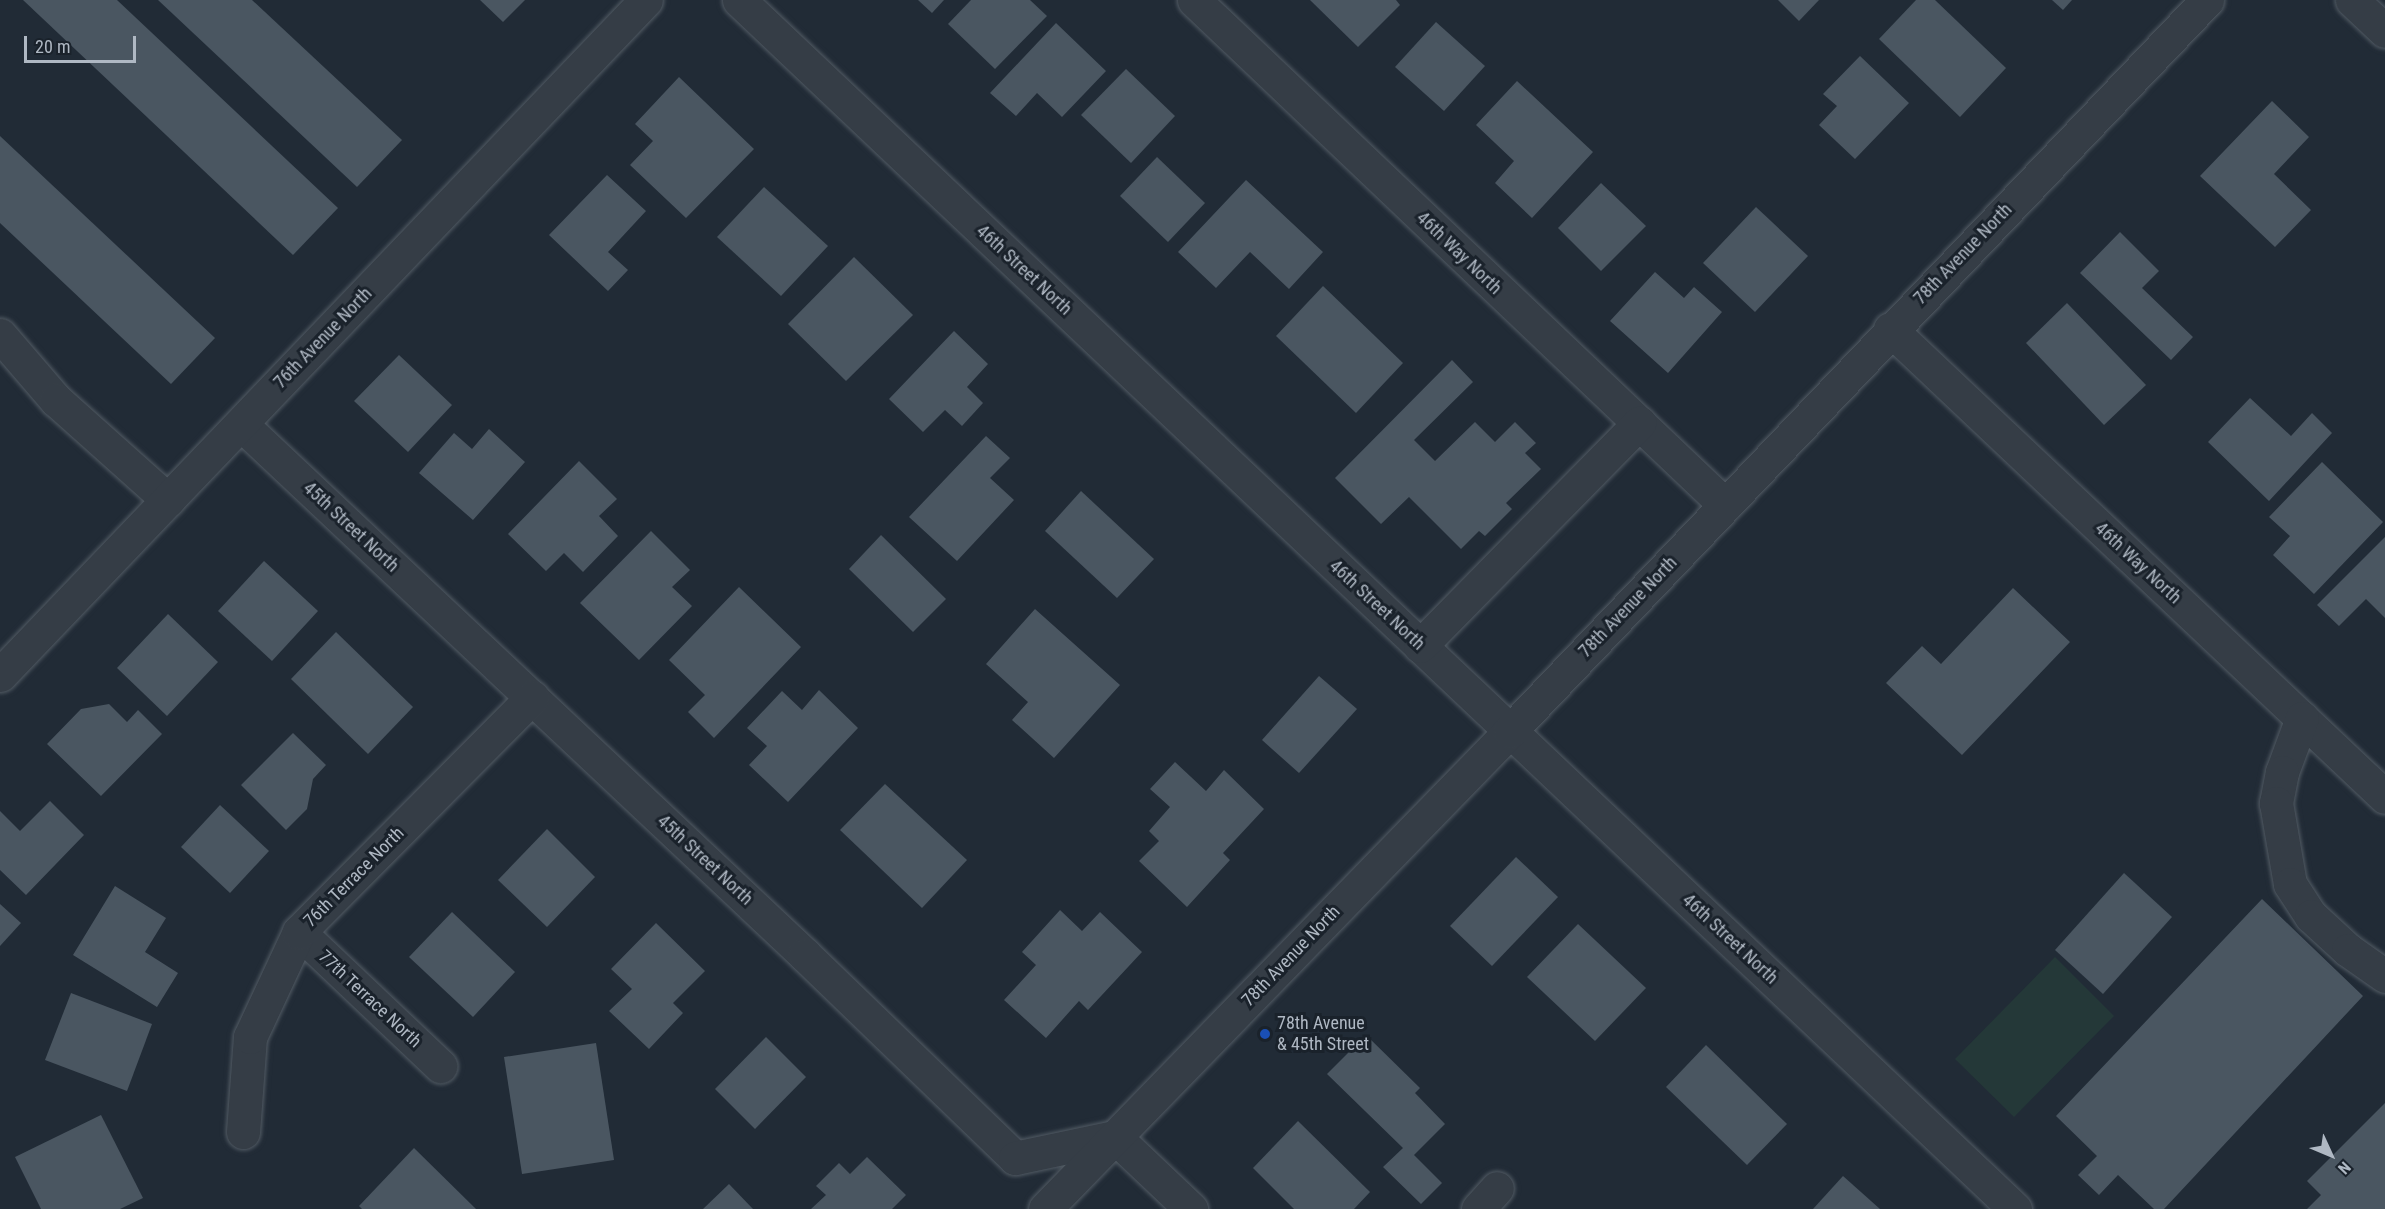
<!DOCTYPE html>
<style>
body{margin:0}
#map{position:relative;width:2385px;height:1209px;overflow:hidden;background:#212b36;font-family:"Roboto Condensed",sans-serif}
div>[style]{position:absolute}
.green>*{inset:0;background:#243838}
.building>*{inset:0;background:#4a5661}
.roads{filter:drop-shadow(0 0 2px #525b64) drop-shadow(0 0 2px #525b64)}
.minor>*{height:33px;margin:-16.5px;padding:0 16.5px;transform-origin:16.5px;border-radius:16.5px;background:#353d46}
.dots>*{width:16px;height:16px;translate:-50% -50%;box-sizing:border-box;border:3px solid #1a222b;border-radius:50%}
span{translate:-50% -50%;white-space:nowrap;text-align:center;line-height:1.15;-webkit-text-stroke:6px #1a222b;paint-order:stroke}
.street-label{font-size:18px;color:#afb8c3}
.poi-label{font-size:18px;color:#afb8c3}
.left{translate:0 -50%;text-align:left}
.north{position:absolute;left:2301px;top:1125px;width:60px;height:60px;-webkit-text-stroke:4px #1a222b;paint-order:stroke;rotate:134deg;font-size:16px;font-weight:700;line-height:24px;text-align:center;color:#afb8c3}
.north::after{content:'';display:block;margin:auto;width:21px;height:27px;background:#afb8c3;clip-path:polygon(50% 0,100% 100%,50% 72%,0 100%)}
.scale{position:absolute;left:24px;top:36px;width:112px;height:27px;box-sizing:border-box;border:3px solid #afb8c3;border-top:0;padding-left:8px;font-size:18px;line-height:21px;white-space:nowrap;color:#afb8c3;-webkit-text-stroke:4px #1a222b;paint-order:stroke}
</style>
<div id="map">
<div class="green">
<i style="clip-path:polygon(2055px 957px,2114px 1016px,2014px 1117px,1955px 1059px)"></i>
</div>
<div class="building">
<i style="clip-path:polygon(23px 0,117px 0,338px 208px,293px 255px)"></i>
<i style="clip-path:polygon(158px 0,252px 0,402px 140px,357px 187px)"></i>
<i style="clip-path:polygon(480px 0,525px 0,503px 22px)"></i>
<i style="clip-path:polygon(918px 0,944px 0,932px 13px)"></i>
<i style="clip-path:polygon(971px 0,1030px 0,1047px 16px,995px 69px,948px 24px)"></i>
<i style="clip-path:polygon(1310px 0,1396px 0,1400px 5px,1358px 47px)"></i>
<i style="clip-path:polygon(1778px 0,1819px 0,1799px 21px)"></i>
<i style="clip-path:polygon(1916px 0,1935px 0,2006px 68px,1960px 117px,1879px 39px)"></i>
<i style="clip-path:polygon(2052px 0,2072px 0,2063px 10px)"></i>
<i style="clip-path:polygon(1436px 22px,1485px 66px,1444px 111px,1395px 67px)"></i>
<i style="clip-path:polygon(1056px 23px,1106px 71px,1062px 117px,1037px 93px,1016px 116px,990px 93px)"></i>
<i style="clip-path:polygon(1860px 56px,1909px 103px,1855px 159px,1819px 125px,1837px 106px,1823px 94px)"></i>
<i style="clip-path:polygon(1126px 69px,1175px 116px,1131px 163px,1081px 115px)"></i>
<i style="clip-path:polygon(679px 77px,754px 149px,686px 218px,630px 165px,653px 141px,635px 124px)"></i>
<i style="clip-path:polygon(1517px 81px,1593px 152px,1532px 218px,1495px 183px,1514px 161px,1476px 125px)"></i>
<i style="clip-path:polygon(2272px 101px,2309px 137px,2274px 174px,2311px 210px,2275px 247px,2200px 176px)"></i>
<i style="clip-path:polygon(0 136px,215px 338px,171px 384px,0 223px)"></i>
<i style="clip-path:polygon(1157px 157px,1205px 203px,1168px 242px,1120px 196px)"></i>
<i style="clip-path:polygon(607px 175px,646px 211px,608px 252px,628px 270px,608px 291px,549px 235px)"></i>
<i style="clip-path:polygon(1246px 180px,1323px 252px,1289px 289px,1250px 252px,1216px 288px,1178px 252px)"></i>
<i style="clip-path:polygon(1601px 183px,1646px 226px,1601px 271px,1558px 228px)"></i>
<i style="clip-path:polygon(764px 187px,828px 246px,781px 296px,717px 237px)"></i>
<i style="clip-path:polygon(1756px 207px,1808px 256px,1755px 312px,1703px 263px)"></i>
<i style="clip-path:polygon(2120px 232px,2159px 271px,2142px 288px,2193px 337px,2171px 360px,2080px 273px)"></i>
<i style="clip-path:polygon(854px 257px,913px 315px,846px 381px,788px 324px)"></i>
<i style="clip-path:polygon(1655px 272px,1684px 298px,1694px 287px,1722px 312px,1668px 373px,1610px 321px)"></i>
<i style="clip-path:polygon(1323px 286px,1403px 363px,1356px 413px,1276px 336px)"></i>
<i style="clip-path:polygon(2067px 303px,2146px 385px,2104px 425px,2026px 343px)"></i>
<i style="clip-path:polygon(954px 331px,988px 364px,967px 387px,983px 403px,962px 426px,945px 410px,923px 432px,889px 399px)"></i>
<i style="clip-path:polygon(399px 355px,452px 405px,408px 452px,354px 401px)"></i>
<i style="clip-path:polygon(1452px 360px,1473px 382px,1414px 440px,1435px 461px,1475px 422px,1495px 442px,1515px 422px,1536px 443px,1525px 453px,1541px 469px,1506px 503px,1512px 509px,1485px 536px,1479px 531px,1461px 549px,1409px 497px,1381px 524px,1335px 478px)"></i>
<i style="clip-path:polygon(2250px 398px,2291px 436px,2312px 413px,2332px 433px,2269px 501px,2208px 442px)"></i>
<i style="clip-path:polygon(489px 429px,525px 462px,473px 520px,419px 473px,454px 433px,472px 449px)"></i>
<i style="clip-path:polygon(986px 436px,1010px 458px,990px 478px,1014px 500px,957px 561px,909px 517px)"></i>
<i style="clip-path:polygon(579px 461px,617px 499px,599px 516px,618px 536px,583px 572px,564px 553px,546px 571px,508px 534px)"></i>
<i style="clip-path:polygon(2322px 462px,2383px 522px,2314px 594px,2273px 555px,2290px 536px,2269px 517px)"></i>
<i style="clip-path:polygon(1081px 491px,1154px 559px,1117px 598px,1045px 531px)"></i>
<i style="clip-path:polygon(651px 531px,690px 570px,672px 587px,692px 606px,639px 660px,580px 603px)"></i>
<i style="clip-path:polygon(881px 535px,946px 599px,913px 632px,849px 569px)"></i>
<i style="clip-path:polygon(2385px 537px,2385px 618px,2366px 599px,2339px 626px,2317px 605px)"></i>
<i style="clip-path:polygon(264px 561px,318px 611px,272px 661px,218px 611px)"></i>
<i style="clip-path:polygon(739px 587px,801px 647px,714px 738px,688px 712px,705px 695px,669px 660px)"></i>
<i style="clip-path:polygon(2013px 588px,2070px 642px,1962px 755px,1886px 683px,1922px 646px,1941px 664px)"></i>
<i style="clip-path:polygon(1035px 609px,1120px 685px,1054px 758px,1012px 720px,1028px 702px,986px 664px)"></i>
<i style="clip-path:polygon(168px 614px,218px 662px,167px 716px,117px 668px)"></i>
<i style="clip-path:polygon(336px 632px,413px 707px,368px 754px,291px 679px)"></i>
<i style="clip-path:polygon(1319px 676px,1357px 709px,1299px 773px,1262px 740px)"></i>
<i style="clip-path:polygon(819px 690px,858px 728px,788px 802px,749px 765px,767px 746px,747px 728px,782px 691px,802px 710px)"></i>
<i style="clip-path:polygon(109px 704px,127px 722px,138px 710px,162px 734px,101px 796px,47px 744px,81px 709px)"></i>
<i style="clip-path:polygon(293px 733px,326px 765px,313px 779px,307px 809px,286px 830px,241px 785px)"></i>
<i style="clip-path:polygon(1175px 762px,1206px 791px,1224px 770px,1264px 809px,1223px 853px,1230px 860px,1187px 907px,1139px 861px,1159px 841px,1149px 831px,1170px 807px,1150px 789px)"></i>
<i style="clip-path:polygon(885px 784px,967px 860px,922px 908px,840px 830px)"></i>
<i style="clip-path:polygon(50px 801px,84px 835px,26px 895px,0 870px,0 811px,20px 831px)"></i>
<i style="clip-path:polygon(220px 805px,269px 851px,230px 893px,181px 847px)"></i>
<i style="clip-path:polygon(547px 829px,595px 877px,547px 927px,498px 880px)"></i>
<i style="clip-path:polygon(1516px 857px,1558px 897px,1492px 966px,1450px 926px)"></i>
<i style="clip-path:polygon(2124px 873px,2172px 917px,2103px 994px,2055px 950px)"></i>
<i style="clip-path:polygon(115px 886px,166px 918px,145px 952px,178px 973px,157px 1007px,73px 955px)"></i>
<i style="clip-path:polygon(2262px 899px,2363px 996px,2164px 1209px,2154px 1209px,2118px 1175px,2099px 1195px,2078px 1175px,2097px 1156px,2056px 1116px)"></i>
<i style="clip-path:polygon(0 904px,21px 923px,0 946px)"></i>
<i style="clip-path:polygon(1060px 910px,1082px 931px,1100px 912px,1142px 952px,1088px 1010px,1079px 1001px,1046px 1038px,1004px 1000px,1036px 965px,1022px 952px)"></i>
<i style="clip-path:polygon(452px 912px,515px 972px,473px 1017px,409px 957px)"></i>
<i style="clip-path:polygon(656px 923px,705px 971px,673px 1003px,683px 1013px,649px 1049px,609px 1011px,632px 989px,611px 969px)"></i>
<i style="clip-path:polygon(1578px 924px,1646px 988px,1595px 1041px,1527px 977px)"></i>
<i style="clip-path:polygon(71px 993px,152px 1024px,127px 1091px,45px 1060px)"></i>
<i style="clip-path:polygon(1366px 1035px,1420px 1088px,1415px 1093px,1445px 1124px,1414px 1155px,1442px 1183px,1421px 1204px,1383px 1167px,1403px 1148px,1327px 1074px)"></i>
<i style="clip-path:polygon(766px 1037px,806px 1077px,755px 1129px,715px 1089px)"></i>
<i style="clip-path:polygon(596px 1043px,614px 1160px,522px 1174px,504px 1057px)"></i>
<i style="clip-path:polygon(1706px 1045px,1787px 1124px,1747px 1165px,1666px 1087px)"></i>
<i style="clip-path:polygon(2385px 1103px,2385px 1209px,2307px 1209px,2321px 1195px,2307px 1181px)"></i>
<i style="clip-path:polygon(101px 1115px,143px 1198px,120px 1209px,41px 1209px,15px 1157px)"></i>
<i style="clip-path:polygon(1298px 1121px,1370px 1192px,1354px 1209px,1294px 1209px,1253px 1168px)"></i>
<i style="clip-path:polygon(414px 1148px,476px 1209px,362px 1209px,359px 1206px)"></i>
<i style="clip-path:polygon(867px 1157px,906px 1195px,892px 1209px,811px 1209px,826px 1195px,816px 1186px,839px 1163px,850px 1174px)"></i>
<i style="clip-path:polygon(1843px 1176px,1880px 1209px,1813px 1209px)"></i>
<i style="clip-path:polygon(729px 1184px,753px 1209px,703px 1209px)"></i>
</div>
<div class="roads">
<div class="minor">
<i style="left:739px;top:0;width:1758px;rotate:43.46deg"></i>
<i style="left:1194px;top:0;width:733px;rotate:43.56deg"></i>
<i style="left:2352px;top:0;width:45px;rotate:43.2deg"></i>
<i style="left:1890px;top:329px;width:681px;rotate:43.39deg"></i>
<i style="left:0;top:335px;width:86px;rotate:49.3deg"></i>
<i style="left:56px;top:400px;width:150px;rotate:41.8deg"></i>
<i style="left:241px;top:424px;width:775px;rotate:43.27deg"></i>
<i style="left:805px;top:955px;width:292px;rotate:44deg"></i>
<i style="left:1015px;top:1158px;width:102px;rotate:-11.9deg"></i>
<i style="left:1115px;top:1137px;width:105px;rotate:43.5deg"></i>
<i style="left:1420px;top:646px;width:313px;rotate:-45.5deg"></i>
<i style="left:0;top:675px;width:934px;rotate:-46.26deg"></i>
<i style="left:2302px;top:718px;width:58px;rotate:110.3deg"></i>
<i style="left:2282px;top:772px;width:32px;rotate:101deg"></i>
<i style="left:2276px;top:803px;width:82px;rotate:80.2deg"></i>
<i style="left:2290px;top:884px;width:38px;rotate:57deg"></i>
<i style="left:2311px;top:916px;width:50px;rotate:42.6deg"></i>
<i style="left:2348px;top:950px;width:45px;rotate:35.1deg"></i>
<i style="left:299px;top:932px;width:195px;rotate:43.5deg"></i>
<i style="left:243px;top:1132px;width:95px;rotate:-85.8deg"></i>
<i style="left:250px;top:1037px;width:116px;rotate:-65deg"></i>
<i style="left:299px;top:932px;width:331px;rotate:-45.2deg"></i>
<i style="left:1045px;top:1209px;width:667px;rotate:-45.79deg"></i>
<i style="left:1510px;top:731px;width:1010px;rotate:-46.36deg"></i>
<i style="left:1478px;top:1209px;width:28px;rotate:-48deg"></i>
</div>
</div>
<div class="dots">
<i style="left:1265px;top:1034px;background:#1a4fb4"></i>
</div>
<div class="street-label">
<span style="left:1459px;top:253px;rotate:44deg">46th Way North</span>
<span style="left:1963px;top:254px;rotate:-46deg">78th Avenue North</span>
<span style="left:1024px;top:270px;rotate:43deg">46th Street North</span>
<span style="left:323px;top:338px;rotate:-46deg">76th Avenue North</span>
<span style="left:351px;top:527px;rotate:43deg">45th Street North</span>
<span style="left:2138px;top:563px;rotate:43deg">46th Way North</span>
<span style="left:1377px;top:605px;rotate:43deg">46th Street North</span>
<span style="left:1628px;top:607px;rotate:-46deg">78th Avenue North</span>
<span style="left:705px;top:860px;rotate:43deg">45th Street North</span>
<span style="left:354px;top:877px;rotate:-45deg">76th Terrace North</span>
<span style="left:1730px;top:939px;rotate:43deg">46th Street North</span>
<span style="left:1291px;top:956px;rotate:-46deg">78th Avenue North</span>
<span style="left:370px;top:999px;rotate:43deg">77th Terrace North</span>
</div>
<div class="poi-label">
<span class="left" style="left:1277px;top:1034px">78th Avenue<br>&amp; 45th Street</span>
</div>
<div class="north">N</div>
<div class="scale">20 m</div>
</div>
